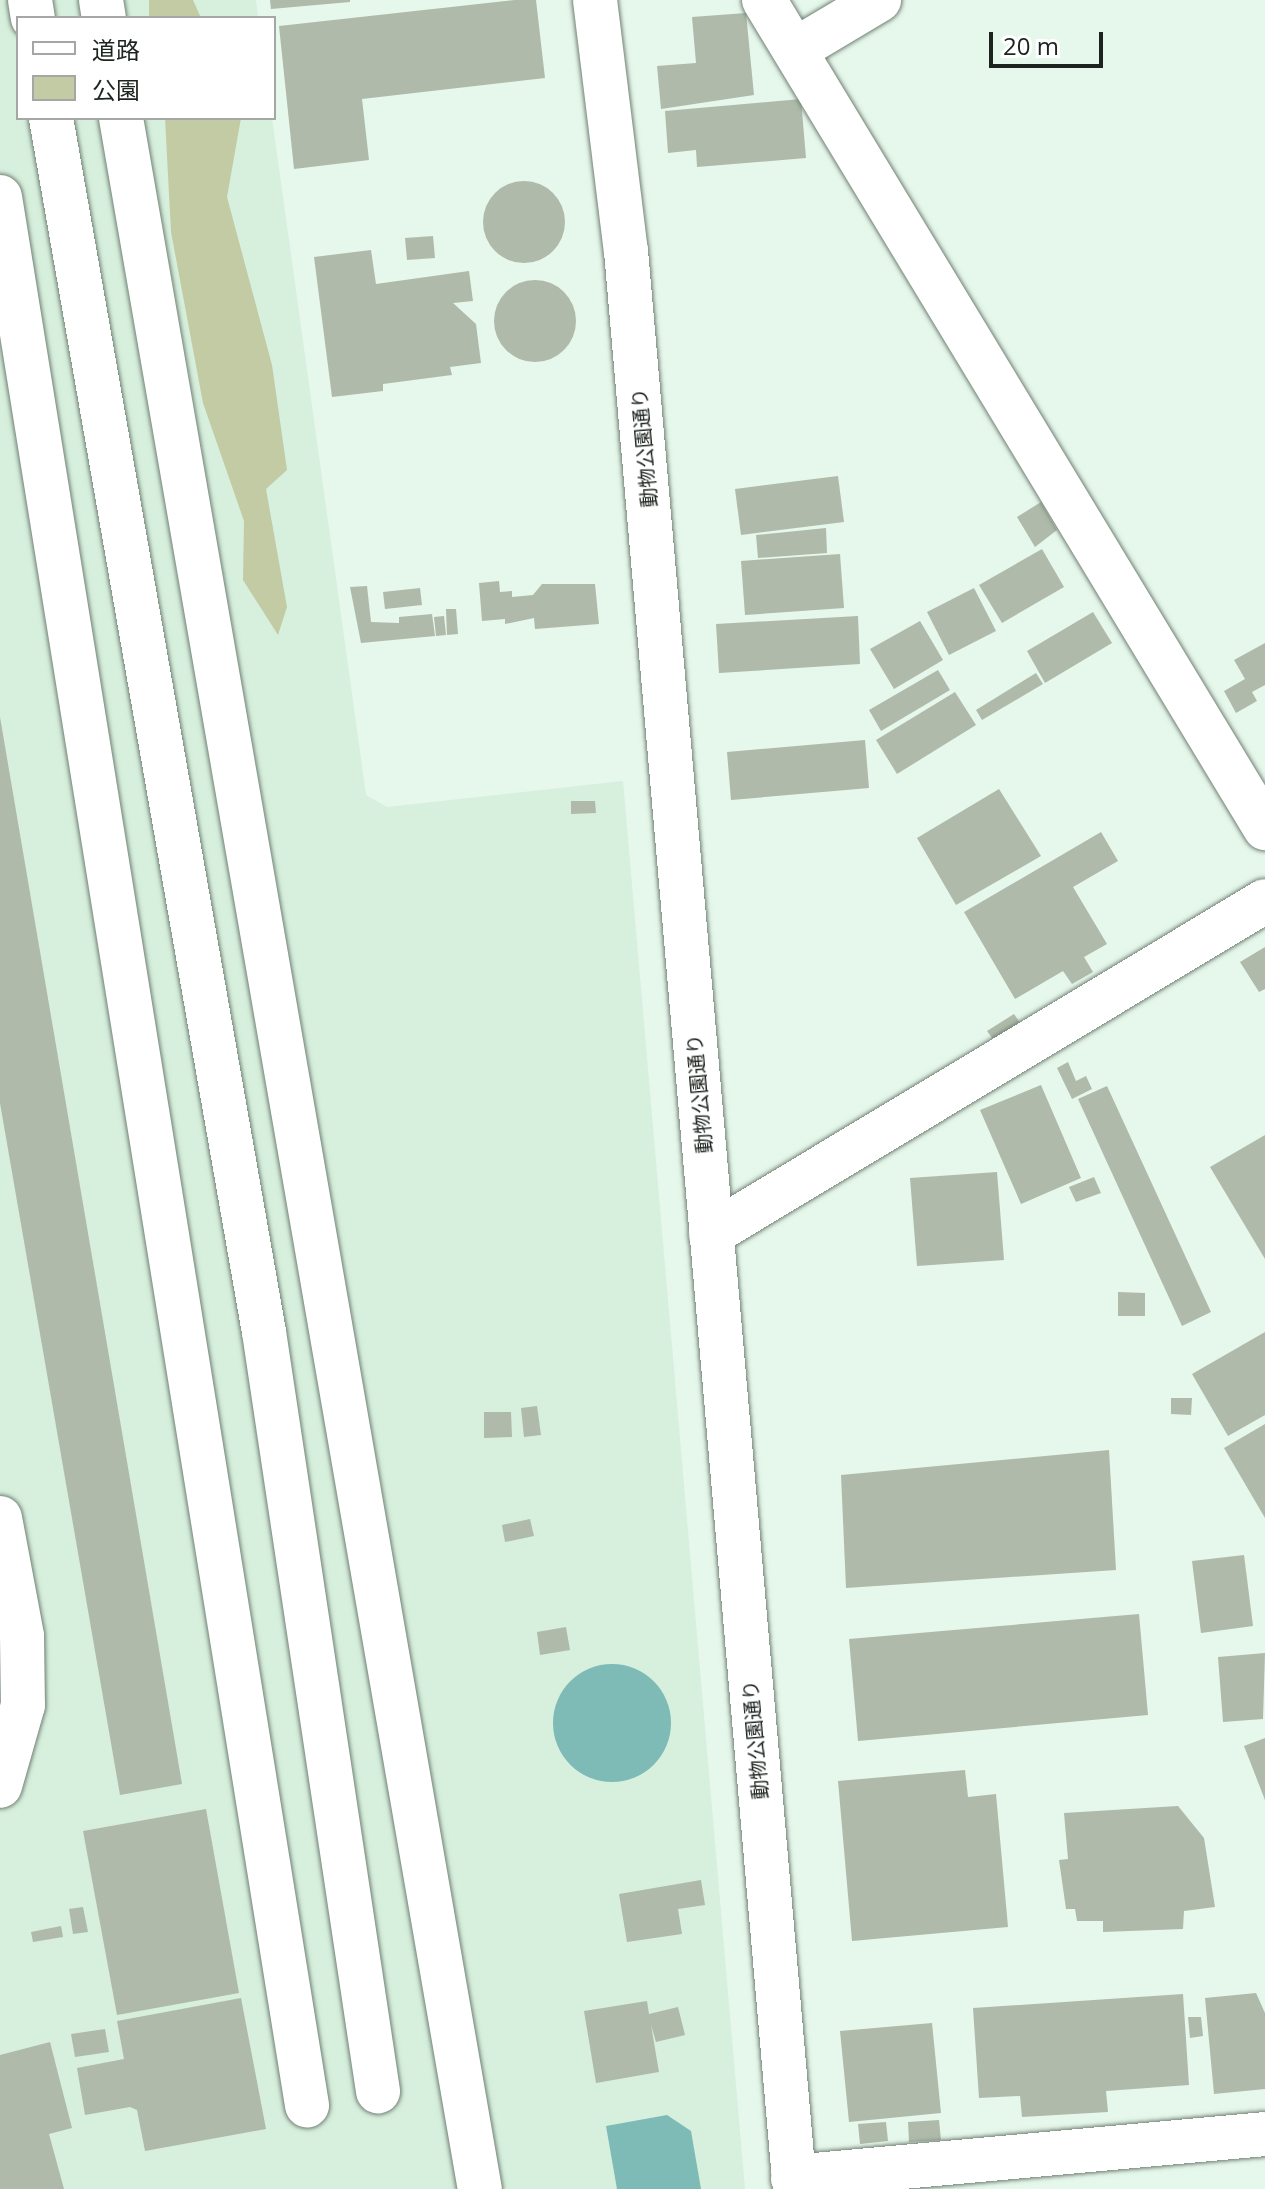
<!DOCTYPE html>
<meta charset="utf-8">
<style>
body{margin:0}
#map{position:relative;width:1265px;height:2189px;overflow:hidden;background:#e6f7eb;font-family:"Open Sans","Noto Sans JP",sans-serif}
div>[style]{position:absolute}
.built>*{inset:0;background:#d7efdd}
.green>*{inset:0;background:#c2cba4}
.water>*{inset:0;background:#7ebab6}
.round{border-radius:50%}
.building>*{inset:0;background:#afbaaa}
.roads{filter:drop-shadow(0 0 2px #718175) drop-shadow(0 0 2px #718175)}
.minor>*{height:44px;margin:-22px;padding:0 22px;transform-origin:22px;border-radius:22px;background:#fff}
span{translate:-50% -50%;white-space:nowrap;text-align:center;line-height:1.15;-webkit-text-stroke:6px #fff;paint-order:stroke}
.street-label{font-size:20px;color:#1d241f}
.legend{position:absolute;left:16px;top:16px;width:260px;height:104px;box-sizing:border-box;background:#fff;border:2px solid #a5a7a5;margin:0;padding:10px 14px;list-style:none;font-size:24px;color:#1d241f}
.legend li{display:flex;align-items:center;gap:16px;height:40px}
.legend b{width:40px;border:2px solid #a5a7a5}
.scale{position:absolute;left:989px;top:32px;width:114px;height:36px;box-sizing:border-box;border:4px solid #1d241f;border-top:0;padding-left:10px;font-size:24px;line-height:28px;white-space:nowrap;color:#1d241f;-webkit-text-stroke:6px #fff;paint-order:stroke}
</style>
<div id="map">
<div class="built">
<i style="clip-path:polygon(0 0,256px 0,258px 18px,18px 18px,18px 118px,272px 118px,366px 795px,387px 807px,623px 781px,745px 2189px,0 2189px)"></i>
</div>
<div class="green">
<i style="clip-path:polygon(149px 0,193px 0,201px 18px,149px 18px)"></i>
<i style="clip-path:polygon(165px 118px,241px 118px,227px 197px,272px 365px,287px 470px,266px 489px,287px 607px,278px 635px,243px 580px,244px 521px,203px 403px,171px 232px)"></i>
</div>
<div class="water">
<i class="round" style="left:553px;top:1664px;width:118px;height:118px"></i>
<i style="clip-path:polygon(667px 2115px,691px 2131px,701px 2189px,617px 2189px,606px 2126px)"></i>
</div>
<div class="building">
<i style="clip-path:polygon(270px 0,350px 0,350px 2px,271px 9px)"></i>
<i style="clip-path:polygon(515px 0,536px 0,545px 78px,362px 99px,369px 160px,294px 169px,279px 26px)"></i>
<i style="clip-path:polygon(746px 13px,754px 95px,661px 109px,657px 66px,696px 63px,692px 17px)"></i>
<i style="clip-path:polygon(801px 99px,806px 158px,697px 167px,696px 150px,668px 153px,665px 111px)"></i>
<i class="round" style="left:483px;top:181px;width:82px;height:82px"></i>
<i style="clip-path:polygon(433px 236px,435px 258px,407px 260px,405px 238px)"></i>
<i style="clip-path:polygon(371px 250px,376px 284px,469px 271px,473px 301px,453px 303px,476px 324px,481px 363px,450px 367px,452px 375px,383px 384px,383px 391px,332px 397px,314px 257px)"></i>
<i class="round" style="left:494px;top:280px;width:82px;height:82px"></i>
<i style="clip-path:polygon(838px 476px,844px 522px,741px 535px,735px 489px)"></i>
<i style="clip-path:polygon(1041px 502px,1057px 530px,1035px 547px,1017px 517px)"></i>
<i style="clip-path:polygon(826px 528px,827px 553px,758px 558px,756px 535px)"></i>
<i style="clip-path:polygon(1042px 549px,1064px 587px,1002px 623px,979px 585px)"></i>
<i style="clip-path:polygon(840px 554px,844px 608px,745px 615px,741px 561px)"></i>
<i style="clip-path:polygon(499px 581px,500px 592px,512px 591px,512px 597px,533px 595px,542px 584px,595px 584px,599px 624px,535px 629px,534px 618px,505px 624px,505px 619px,482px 621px,479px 583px)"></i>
<i style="clip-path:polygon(367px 586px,371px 622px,399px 623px,399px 617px,432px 614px,435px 636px,361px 643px,350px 587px)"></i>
<i style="clip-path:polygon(420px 588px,422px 605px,385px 609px,383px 592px)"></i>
<i style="clip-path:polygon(974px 588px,996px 631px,949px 655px,927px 612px)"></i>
<i style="clip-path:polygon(446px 609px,456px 609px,458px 634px,447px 635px)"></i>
<i style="clip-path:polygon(1093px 612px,1112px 643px,1045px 683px,1027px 651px)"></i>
<i style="clip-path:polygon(444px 616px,446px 635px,436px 636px,434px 617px)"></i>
<i style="clip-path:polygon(858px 616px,860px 664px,719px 673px,716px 624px)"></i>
<i style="clip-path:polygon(920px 621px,943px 660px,894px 689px,870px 649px)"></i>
<i style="clip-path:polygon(1265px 643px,1265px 685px,1252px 692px,1257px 701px,1236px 713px,1224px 691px,1245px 679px,1234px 660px)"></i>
<i style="clip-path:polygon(938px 670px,950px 690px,881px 731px,869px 710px)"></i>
<i style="clip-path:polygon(1036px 673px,1043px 684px,982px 720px,976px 710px)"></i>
<i style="clip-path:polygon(955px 692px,976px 725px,897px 774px,876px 740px)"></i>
<i style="clip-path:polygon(0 717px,182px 1784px,120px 1795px,0 1103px)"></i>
<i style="clip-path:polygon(865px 740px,869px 788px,731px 800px,727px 752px)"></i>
<i style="clip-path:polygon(999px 789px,1041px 856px,956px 905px,917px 838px)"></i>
<i style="clip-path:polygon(571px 801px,595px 801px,596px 813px,571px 814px)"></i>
<i style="clip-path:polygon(1101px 832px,1118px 861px,1073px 887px,1107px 944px,1084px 957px,1093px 972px,1072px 984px,1063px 971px,1015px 999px,964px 912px)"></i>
<i style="clip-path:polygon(1265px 947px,1265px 989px,1259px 992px,1240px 962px)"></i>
<i style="clip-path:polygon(1014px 1014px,1021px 1024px,995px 1042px,987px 1031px)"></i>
<i style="clip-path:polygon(1068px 1062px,1076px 1081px,1086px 1076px,1092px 1089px,1072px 1099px,1057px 1068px)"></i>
<i style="clip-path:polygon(1041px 1085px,1081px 1178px,1021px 1204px,980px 1110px)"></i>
<i style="clip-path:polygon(1107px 1086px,1211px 1312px,1182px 1326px,1078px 1099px)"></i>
<i style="clip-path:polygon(1265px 1135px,1265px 1259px,1210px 1167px)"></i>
<i style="clip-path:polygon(997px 1172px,1004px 1260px,917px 1266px,910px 1178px)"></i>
<i style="clip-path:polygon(1094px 1177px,1101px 1193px,1076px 1202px,1069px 1187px)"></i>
<i style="clip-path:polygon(1118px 1292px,1145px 1293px,1145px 1316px,1118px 1316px)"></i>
<i style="clip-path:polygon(1265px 1332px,1265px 1415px,1228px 1436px,1192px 1374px)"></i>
<i style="clip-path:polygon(1171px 1398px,1192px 1398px,1191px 1415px,1171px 1414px)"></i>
<i style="clip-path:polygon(537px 1406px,541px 1435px,524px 1437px,521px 1408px)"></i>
<i style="clip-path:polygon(484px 1412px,511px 1412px,512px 1437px,484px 1438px)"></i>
<i style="clip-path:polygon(1265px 1424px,1265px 1518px,1224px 1448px)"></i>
<i style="clip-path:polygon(1109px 1450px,1116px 1570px,846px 1588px,841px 1475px)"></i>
<i style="clip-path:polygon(530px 1519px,534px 1536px,505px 1542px,502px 1525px)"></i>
<i style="clip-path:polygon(1244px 1555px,1253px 1626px,1201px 1633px,1192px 1561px)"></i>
<i style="clip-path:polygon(1139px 1614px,1148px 1715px,858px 1741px,849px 1639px)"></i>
<i style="clip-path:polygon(566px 1627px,570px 1650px,540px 1655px,537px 1632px)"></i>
<i style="clip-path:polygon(1265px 1653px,1263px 1719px,1223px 1722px,1218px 1657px)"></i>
<i style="clip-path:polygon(1265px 1738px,1265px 1800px,1244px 1746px)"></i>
<i style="clip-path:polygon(965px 1770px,968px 1797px,996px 1794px,1008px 1927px,852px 1941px,838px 1781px)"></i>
<i style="clip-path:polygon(1178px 1806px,1204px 1838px,1215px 1907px,1184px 1911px,1183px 1929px,1103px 1932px,1103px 1921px,1077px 1921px,1075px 1909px,1066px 1909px,1059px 1860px,1068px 1859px,1064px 1813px)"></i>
<i style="clip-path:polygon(206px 1809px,239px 1993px,117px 2015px,83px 1831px)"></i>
<i style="clip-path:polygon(701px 1880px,705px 1905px,678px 1909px,682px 1934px,627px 1942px,619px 1894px)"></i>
<i style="clip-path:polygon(83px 1907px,88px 1932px,73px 1934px,69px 1909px)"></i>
<i style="clip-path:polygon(61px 1926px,63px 1937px,33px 1942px,31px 1932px)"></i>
<i style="clip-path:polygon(1256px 1993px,1265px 2013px,1265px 2089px,1214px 2094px,1205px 1998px)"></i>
<i style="clip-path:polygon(1183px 1994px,1189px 2085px,1106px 2091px,1108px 2112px,1022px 2117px,1020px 2096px,979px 2098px,973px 2008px)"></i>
<i style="clip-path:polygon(241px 1998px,266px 2129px,145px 2151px,137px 2110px,130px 2107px,85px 2115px,77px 2068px,124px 2059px,117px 2021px)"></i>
<i style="clip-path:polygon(647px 2001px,649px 2014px,678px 2007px,685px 2035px,656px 2042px,651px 2025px,659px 2072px,596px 2083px,584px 2011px)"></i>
<i style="clip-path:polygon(1188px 2017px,1201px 2017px,1203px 2036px,1190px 2038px)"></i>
<i style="clip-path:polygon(932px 2023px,941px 2113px,849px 2122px,840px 2031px)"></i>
<i style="clip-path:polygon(105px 2029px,109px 2052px,75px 2057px,71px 2034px)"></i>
<i style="clip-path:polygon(50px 2042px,72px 2128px,49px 2134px,64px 2189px,0 2189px,0 2055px)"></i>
<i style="clip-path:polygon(939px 2120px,941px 2140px,909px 2142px,908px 2122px)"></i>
<i style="clip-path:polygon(886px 2122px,888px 2141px,860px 2144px,858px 2124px)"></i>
</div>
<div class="roads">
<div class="minor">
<i style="left:30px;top:0;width:18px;rotate:81deg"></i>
<i style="left:101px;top:0;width:18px;rotate:81deg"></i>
<i style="left:595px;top:0;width:253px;rotate:83deg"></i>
<i style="left:626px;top:251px;width:1945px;rotate:85.02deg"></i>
<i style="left:764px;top:0;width:968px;rotate:58.82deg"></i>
<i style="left:795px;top:50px;width:98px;rotate:-30.8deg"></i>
<i style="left:51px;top:118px;width:1233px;rotate:80.05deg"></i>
<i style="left:264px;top:1332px;width:768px;rotate:81.46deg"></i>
<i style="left:121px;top:118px;width:2102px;rotate:80.17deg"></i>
<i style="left:0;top:197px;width:1933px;rotate:80.86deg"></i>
<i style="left:711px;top:1234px;width:646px;rotate:-31.01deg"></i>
<i style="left:0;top:1518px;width:120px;rotate:79.4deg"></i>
<i style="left:22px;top:1636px;width:69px;rotate:89.2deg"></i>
<i style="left:23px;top:1705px;width:84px;rotate:105.9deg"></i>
<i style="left:793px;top:2177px;width:474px;rotate:-5.2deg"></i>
</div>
</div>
<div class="street-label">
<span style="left:644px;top:448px;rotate:-95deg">動物公園通り</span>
<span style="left:699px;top:1094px;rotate:-95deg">動物公園通り</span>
<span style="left:755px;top:1740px;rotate:-95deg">動物公園通り</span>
</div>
<ul class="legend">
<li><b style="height:10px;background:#fff"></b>道路</li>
<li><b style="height:22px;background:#c2cba4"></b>公園</li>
</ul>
<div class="scale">20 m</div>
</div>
